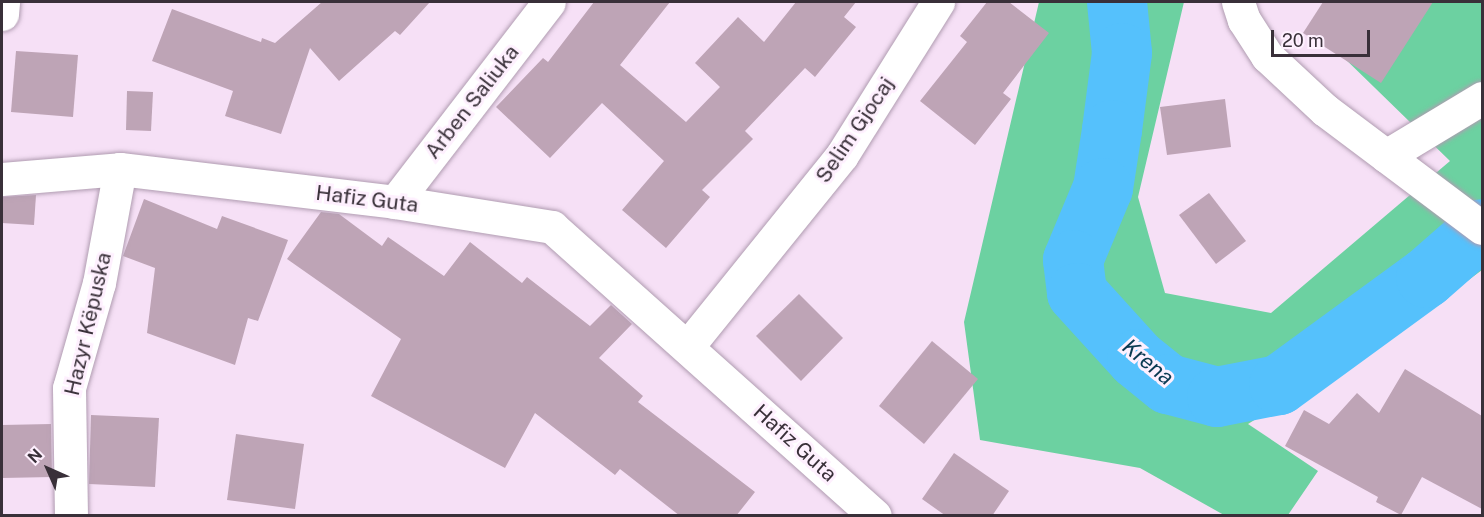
<!DOCTYPE html>
<meta charset="utf-8">
<style>
body{margin:0}
#map{position:relative;width:1484px;height:517px;overflow:hidden;background:#f6e0f6;font-family:"Public Sans",sans-serif}
div>[style]{position:absolute}
.green>*{inset:0;background:#6cd1a1}
.river>*{height:60px;margin:-30px;padding:0 30px;transform-origin:30px;border-radius:30px;background:#55c1fc}
.building>*{inset:0;background:#bea4b6}
.roads{filter:drop-shadow(0 0 2px #b09cb1) drop-shadow(0 0 2px #b09cb1)}
.street>*{height:33px;margin:-16.5px;padding:0 16.5px;transform-origin:16.5px;border-radius:16.5px;background:#fff}
span{translate:-50% -50%;white-space:nowrap;text-align:center;line-height:1.15;-webkit-text-stroke:6px #fef0fe;paint-order:stroke}
.street-label{font-size:21px;color:#393039}
.water-label{font-size:22px;color:#0b3a52;font-style:italic}
.frame{position:absolute;inset:0;border:3px solid #393039;pointer-events:none}
.north{position:absolute;left:18px;top:439px;width:60px;height:60px;-webkit-text-stroke:4px #fef0fe;paint-order:stroke;rotate:315deg;font-size:16px;font-weight:700;line-height:24px;text-align:center;color:#393039}
.north::after{content:'';display:block;margin:auto;width:21px;height:27px;background:#393039;clip-path:polygon(50% 0,100% 100%,50% 72%,0 100%)}
.scale{position:absolute;left:1271px;top:30px;width:99px;height:27px;box-sizing:border-box;border:3px solid #393039;border-top:0;padding-left:8px;font-size:18px;line-height:21px;white-space:nowrap;color:#393039;-webkit-text-stroke:4px #fef0fe;paint-order:stroke}
</style>
<div id="map">
<div class="green">
<i style="clip-path:polygon(1039px 2px,1184px 2px,1138px 197px,1165px 293px,1271px 313px,1450px 161px,1337px 51px,1413px 2px,1482px 2px,1482px 270px,1415px 320px,1248px 424px,1318px 471px,1288px 515px,1224px 515px,1140px 468px,980px 440px,964px 322px)"></i>
</div>
<div class="river">
<i style="left:1117px;top:2px;width:51px;rotate:84.4deg"></i>
<i style="left:1122px;top:53px;width:78px;rotate:97.4deg"></i>
<i style="left:1112px;top:130px;width:59px;rotate:98.8deg"></i>
<i style="left:1103px;top:188px;width:78px;rotate:112.6deg"></i>
<i style="left:1073px;top:260px;width:33px;rotate:83deg"></i>
<i style="left:1077px;top:293px;width:89px;rotate:47.7deg"></i>
<i style="left:1137px;top:359px;width:40px;rotate:39deg"></i>
<i style="left:1168px;top:384px;width:51px;rotate:14.9deg"></i>
<i style="left:1217px;top:397px;width:63px;rotate:-11deg"></i>
<i style="left:1279px;top:385px;width:182px;rotate:-36.1deg"></i>
<i style="left:1426px;top:278px;width:74px;rotate:-41.2deg"></i>
</div>
<div class="building">
<i style="clip-path:polygon(322px 2px,430px 2px,400px 35px,395px 31px,339px 81px,310px 48px,281px 134px,225px 116px,233px 91px,152px 61px,172px 9px,261px 42px,262px 38px,275px 43px)"></i>
<i style="clip-path:polygon(594px 2px,670px 2px,620px 65px,686px 122px,720px 87px,695px 63px,738px 17px,764px 42px,796px 2px,856px 2px,844px 17px,856px 27px,815px 77px,805px 68px,745px 131px,753px 139px,702px 190px,710px 197px,666px 248px,622px 210px,664px 161px,602px 103px,550px 158px,496px 107px,543px 58px,548px 62px)"></i>
<i style="clip-path:polygon(987px 2px,1009px 2px,1049px 33px,1003px 93px,1011px 99px,975px 145px,920px 101px,967px 42px,960px 36px)"></i>
<i style="clip-path:polygon(1323px 2px,1433px 2px,1381px 83px,1303px 33px)"></i>
<i style="clip-path:polygon(16px 51px,78px 55px,73px 117px,11px 112px)"></i>
<i style="clip-path:polygon(127px 91px,153px 92px,151px 131px,126px 130px)"></i>
<i style="clip-path:polygon(1225px 99px,1231px 147px,1167px 155px,1160px 107px)"></i>
<i style="clip-path:polygon(1209px 193px,1246px 241px,1216px 264px,1179px 215px)"></i>
<i style="clip-path:polygon(36px 195px,34px 225px,2px 223px,2px 197px)"></i>
<i style="clip-path:polygon(144px 199px,217px 229px,222px 216px,288px 240px,258px 321px,248px 318px,235px 365px,147px 333px,155px 268px,123px 256px)"></i>
<i style="clip-path:polygon(321px 212px,339px 214px,382px 246px,388px 237px,444px 276px,470px 242px,522px 283px,527px 277px,590px 326px,611px 305px,632px 324px,599px 358px,643px 396px,638px 402px,755px 492px,736px 516px,680px 516px,620px 469px,615px 475px,535px 413px,505px 468px,371px 396px,401px 339px,287px 259px)"></i>
<i style="clip-path:polygon(799px 294px,843px 338px,801px 381px,756px 336px)"></i>
<i style="clip-path:polygon(932px 341px,978px 379px,924px 444px,879px 406px)"></i>
<i style="clip-path:polygon(1405px 369px,1482px 416px,1482px 509px,1422px 477px,1401px 515px,1376px 502px,1378px 497px,1285px 446px,1304px 410px,1329px 424px,1357px 393px,1379px 413px)"></i>
<i style="clip-path:polygon(91px 415px,159px 418px,155px 487px,89px 484px)"></i>
<i style="clip-path:polygon(51px 424px,52px 477px,2px 478px,2px 425px)"></i>
<i style="clip-path:polygon(236px 434px,304px 444px,295px 509px,227px 500px)"></i>
<i style="clip-path:polygon(954px 453px,1009px 491px,992px 516px,946px 516px,922px 499px)"></i>
</div>
<div class="roads">
<div class="street">
<i style="left:1238px;top:2px;width:19px;rotate:72deg"></i>
<i style="left:1244px;top:20px;width:43px;rotate:57.4deg"></i>
<i style="left:1267px;top:56px;width:79px;rotate:43deg"></i>
<i style="left:1325px;top:110px;width:196px;rotate:36.9deg"></i>
<i style="left:2px;top:14px;width:12px;rotate:-85deg"></i>
<i style="left:1386px;top:156px;width:112px;rotate:-31.1deg"></i>
<i style="left:2px;top:179px;width:118px;rotate:-4.8deg"></i>
<i style="left:120px;top:169px;width:277px;rotate:6.8deg"></i>
<i style="left:395px;top:202px;width:159px;rotate:9deg"></i>
<i style="left:552px;top:227px;width:433px;rotate:41.8deg"></i>
<i style="left:395px;top:202px;width:252px;rotate:-52.4deg"></i>
<i style="left:688px;top:346px;width:245px;rotate:-51.1deg"></i>
<i style="left:842px;top:155px;width:181px;rotate:-57.9deg"></i>
<i style="left:71px;top:516px;width:128px;rotate:-90.9deg"></i>
<i style="left:69px;top:388px;width:109px;rotate:-74.1deg"></i>
<i style="left:99px;top:283px;width:116px;rotate:-79.6deg"></i>
</div>
</div>
<div class="street-label">
<span style="left:472px;top:102px;rotate:-52deg">Arben Saliuka</span>
<span style="left:855px;top:130px;rotate:-56deg">Selim Gjocaj</span>
<span style="left:367px;top:199px;rotate:7deg">Hafiz Guta</span>
<span style="left:88px;top:324px;rotate:-77deg">Hazyr Këpuska</span>
<span style="left:795px;top:443px;rotate:42deg">Hafiz Guta</span>
</div>
<div class="water-label">
<span style="left:1148px;top:362px;rotate:39deg">Krena</span>
</div>
<div class="frame"></div>
<div class="north">N</div>
<div class="scale">20 m</div>
</div>
